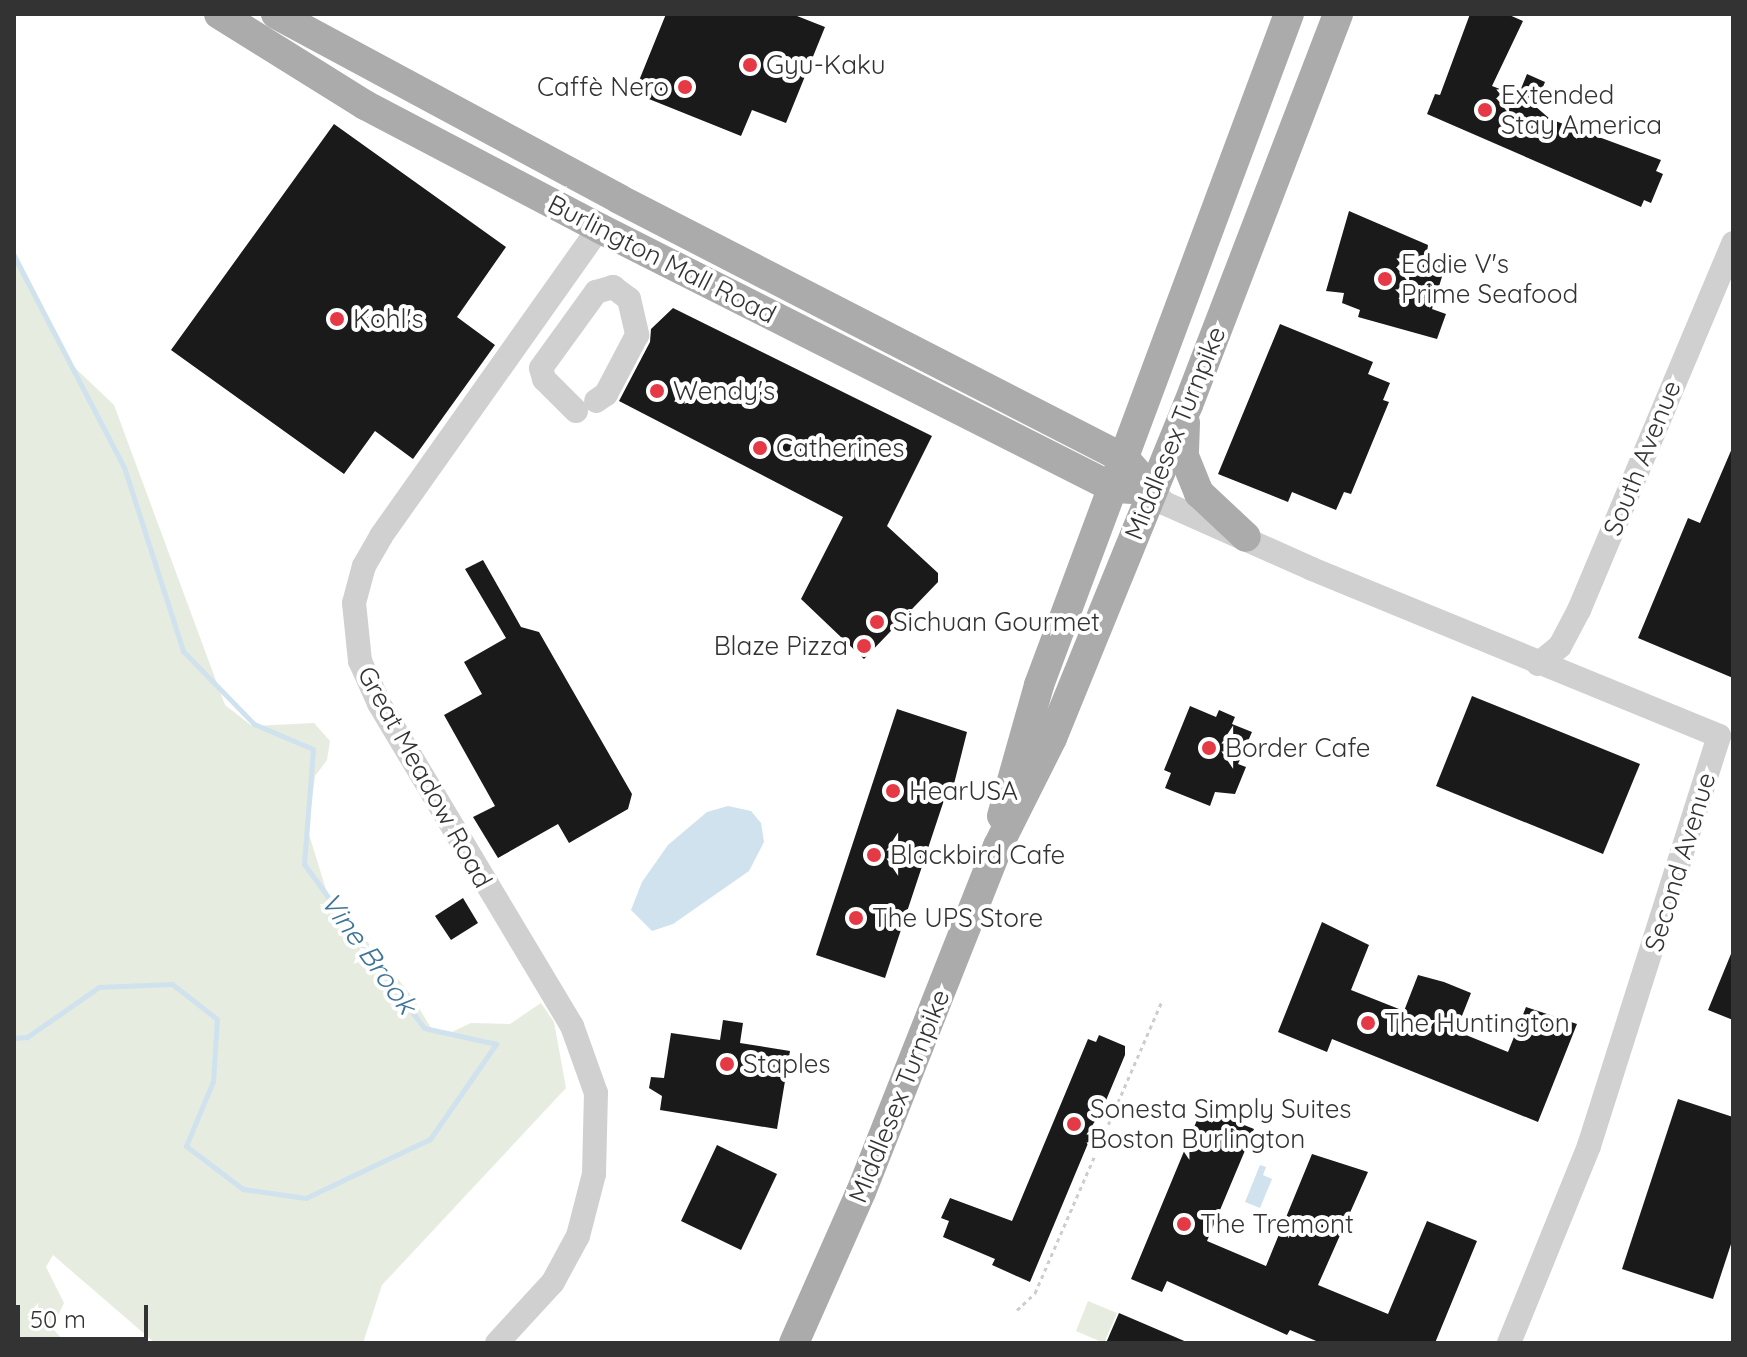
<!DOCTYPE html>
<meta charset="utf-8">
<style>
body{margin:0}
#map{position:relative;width:1747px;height:1357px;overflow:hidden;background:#fff;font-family:Quicksand,sans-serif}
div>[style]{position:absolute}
.green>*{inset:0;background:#e6ecdf}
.water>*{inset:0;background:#cfe2ee}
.stream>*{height:5px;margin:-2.5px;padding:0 2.5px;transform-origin:2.5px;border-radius:2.5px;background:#cfe2ee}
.building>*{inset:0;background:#1a1a1a}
.path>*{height:3px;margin-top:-1.5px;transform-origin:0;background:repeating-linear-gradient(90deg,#cdcdcd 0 4px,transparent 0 8px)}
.minor>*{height:24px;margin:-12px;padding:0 12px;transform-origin:12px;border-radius:12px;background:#d0d0d0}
.major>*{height:30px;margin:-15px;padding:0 15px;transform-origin:15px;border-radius:15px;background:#ababab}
.dots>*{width:22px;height:22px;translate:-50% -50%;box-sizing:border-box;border:4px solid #fff;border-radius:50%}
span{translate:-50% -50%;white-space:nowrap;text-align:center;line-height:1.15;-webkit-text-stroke:8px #fff;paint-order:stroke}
.poi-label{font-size:26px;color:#333}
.left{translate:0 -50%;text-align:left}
.right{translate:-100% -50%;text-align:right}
.street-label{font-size:26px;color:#333}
.water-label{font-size:28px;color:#3f7597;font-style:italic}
.frame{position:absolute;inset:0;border:16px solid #333;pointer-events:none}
.scale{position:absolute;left:16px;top:1305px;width:132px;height:36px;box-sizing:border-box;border:4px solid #333;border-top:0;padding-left:10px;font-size:24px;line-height:28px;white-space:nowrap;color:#333;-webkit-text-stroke:6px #fff;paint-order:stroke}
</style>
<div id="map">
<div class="green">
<i style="clip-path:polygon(14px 249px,71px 364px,114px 405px,225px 705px,252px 726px,314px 723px,330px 741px,327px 760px,315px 776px,308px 831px,327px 893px,411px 995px,431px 1028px,452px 1032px,471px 1023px,510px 1024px,541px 1003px,554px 1022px,566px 1088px,382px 1285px,363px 1343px,155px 1343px,53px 1255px,46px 1267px,64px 1303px,52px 1328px,66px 1343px,14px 1343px)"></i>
<i style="clip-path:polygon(1088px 1301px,1117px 1313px,1104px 1343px,1076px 1331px)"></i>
</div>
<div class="water">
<i style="clip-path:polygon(728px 806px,751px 811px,761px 823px,764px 842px,749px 871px,673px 924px,652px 931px,631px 910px,642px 882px,668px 845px,707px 812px)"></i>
<i style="clip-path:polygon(1260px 1165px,1266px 1167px,1263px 1175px,1272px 1179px,1260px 1208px,1245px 1202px)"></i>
</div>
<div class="stream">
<i style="left:14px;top:256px;width:238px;rotate:62.5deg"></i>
<i style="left:124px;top:467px;width:193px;rotate:72.2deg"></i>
<i style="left:183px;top:651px;width:102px;rotate:45.8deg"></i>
<i style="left:254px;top:724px;width:64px;rotate:23deg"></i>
<i style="left:313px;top:749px;width:115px;rotate:94.5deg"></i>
<i style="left:304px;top:864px;width:203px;rotate:53.8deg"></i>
<i style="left:424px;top:1028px;width:74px;rotate:12.5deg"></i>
<i style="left:496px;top:1044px;width:116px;rotate:124.8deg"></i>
<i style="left:430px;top:1139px;width:137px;rotate:154.6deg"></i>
<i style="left:306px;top:1198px;width:64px;rotate:-171.9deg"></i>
<i style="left:243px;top:1189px;width:71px;rotate:-143deg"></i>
<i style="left:186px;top:1146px;width:70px;rotate:-67.4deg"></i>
<i style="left:213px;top:1081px;width:62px;rotate:-86.3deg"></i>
<i style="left:217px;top:1019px;width:57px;rotate:-142.1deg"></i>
<i style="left:172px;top:984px;width:73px;rotate:177.6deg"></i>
<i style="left:99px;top:987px;width:88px;rotate:145.2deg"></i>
<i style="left:27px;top:1037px;width:13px;rotate:176deg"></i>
</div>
<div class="building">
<i style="clip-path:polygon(666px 14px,792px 14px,825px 27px,786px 123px,752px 110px,741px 136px,634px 93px)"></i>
<i style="clip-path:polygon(1470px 14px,1507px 14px,1523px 21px,1492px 86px,1518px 96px,1527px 74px,1545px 82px,1535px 106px,1550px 119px,1661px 160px,1656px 171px,1663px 174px,1651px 203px,1644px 200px,1641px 207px,1427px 114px,1435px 94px,1440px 95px)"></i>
<i style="clip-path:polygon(334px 124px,506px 247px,457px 317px,495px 345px,413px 459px,375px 431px,344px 474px,171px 350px)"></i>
<i style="clip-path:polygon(1349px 211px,1428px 245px,1426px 260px,1445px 267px,1432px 309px,1446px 314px,1437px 339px,1358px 317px,1360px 310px,1342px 303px,1344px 293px,1326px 291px)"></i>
<i style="clip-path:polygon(673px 308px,932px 436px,887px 526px,938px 573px,938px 582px,864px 659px,801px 599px,843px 517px,619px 401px,650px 342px,651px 329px)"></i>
<i style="clip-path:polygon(1280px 324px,1373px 362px,1368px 374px,1390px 383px,1383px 400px,1389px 402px,1351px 494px,1344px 492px,1336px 510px,1292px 492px,1288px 502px,1218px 474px)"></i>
<i style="clip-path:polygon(1733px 446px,1733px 678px,1638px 638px,1688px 518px,1700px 523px)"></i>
<i style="clip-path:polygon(483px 560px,521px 627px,539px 632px,632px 794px,628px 809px,569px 843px,558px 824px,498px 858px,473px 817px,495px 806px,444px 715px,482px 694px,464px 662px,506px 638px,465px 569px)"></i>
<i style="clip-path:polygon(1472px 696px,1640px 764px,1603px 854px,1436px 786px)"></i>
<i style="clip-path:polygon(1190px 706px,1216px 717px,1219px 710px,1235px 717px,1232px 724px,1252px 732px,1238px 764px,1246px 767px,1235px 794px,1215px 792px,1210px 806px,1165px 788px,1171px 773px,1164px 770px)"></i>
<i style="clip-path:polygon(897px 709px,967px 732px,952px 792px,947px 791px,885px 978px,816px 955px)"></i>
<i style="clip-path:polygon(463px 898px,478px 923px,451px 940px,435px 916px)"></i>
<i style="clip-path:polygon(1322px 922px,1369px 945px,1351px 990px,1404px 1011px,1418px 975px,1444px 982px,1471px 993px,1456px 1031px,1508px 1052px,1526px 1007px,1577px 1024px,1538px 1122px,1332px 1039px,1327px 1052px,1278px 1032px)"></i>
<i style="clip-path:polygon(1733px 949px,1733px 1020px,1708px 1010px)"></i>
<i style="clip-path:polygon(723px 1020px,743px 1023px,740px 1043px,790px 1051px,777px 1129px,660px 1110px,662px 1096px,649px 1088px,651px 1077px,664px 1078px,671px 1033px,720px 1040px)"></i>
<i style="clip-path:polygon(1099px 1035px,1125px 1046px,1125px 1055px,1030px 1282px,992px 1265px,995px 1259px,943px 1237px,949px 1221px,941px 1218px,950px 1198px,1012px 1221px,1088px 1039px,1096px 1042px)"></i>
<i style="clip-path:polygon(1678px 1099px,1733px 1117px,1733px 1238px,1713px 1299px,1622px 1269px)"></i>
<i style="clip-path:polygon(1202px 1108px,1254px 1129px,1207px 1241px,1266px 1266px,1312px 1154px,1368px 1172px,1318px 1285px,1388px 1314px,1427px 1221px,1477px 1241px,1435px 1343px,1321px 1343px,1290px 1330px,1287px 1335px,1167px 1281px,1162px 1292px,1131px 1279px)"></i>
<i style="clip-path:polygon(717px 1145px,777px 1174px,741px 1250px,681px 1221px)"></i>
<i style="clip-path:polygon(1119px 1313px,1189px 1343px,1106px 1343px)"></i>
</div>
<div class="path">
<i style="left:1017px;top:1310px;width:25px;rotate:-43deg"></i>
<i style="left:1035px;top:1293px;width:318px;rotate:-66.5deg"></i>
</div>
<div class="minor">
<i style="left:576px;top:411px;width:45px;rotate:-135deg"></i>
<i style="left:544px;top:379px;width:11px;rotate:-105deg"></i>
<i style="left:541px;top:368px;width:94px;rotate:-54.1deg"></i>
<i style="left:596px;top:292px;width:18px;rotate:-16deg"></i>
<i style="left:613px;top:287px;width:20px;rotate:37deg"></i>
<i style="left:629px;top:299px;width:37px;rotate:77deg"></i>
<i style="left:637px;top:335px;width:67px;rotate:117.7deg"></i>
<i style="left:606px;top:394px;width:12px;rotate:145deg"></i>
<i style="left:1152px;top:490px;width:18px;rotate:47deg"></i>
<i style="left:1164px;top:503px;width:162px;rotate:24deg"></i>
<i style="left:1312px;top:569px;width:440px;rotate:22.3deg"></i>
<i style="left:1719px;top:736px;width:430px;rotate:107.6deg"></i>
<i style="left:1589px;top:1146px;width:213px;rotate:112.1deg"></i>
<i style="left:1538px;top:664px;width:28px;rotate:-39deg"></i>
<i style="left:1560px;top:646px;width:41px;rotate:-62.2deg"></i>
<i style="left:1579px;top:610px;width:398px;rotate:-67.2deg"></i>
<i style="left:497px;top:1343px;width:83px;rotate:-47.4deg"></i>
<i style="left:553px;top:1282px;width:52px;rotate:-61.5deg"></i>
<i style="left:578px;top:1236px;width:64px;rotate:-75.5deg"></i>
<i style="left:594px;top:1174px;width:81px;rotate:-88.6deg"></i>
<i style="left:596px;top:1093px;width:71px;rotate:-109.7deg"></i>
<i style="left:572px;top:1026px;width:376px;rotate:-120.9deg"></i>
<i style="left:379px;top:703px;width:46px;rotate:-114.3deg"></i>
<i style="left:360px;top:661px;width:58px;rotate:-95.9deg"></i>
<i style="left:354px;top:603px;width:38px;rotate:-75deg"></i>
<i style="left:364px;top:566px;width:34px;rotate:-60deg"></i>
<i style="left:381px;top:536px;width:377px;rotate:-54.7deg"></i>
</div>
<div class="major">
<i style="left:219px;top:14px;width:172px;rotate:31.9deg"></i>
<i style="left:365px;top:105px;width:264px;rotate:27.7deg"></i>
<i style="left:599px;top:228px;width:577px;rotate:26.79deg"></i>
<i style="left:1114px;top:488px;width:38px;rotate:3deg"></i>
<i style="left:276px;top:14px;width:390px;rotate:28.3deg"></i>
<i style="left:619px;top:199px;width:569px;rotate:27.2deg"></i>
<i style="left:1125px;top:459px;width:41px;rotate:48.9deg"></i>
<i style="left:1185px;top:423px;width:33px;rotate:92deg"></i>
<i style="left:1184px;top:456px;width:40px;rotate:68deg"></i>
<i style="left:1199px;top:493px;width:64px;rotate:43.1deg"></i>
<i style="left:1002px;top:816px;width:136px;rotate:-74.2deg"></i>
<i style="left:1039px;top:685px;width:716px;rotate:-69.57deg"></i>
<i style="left:794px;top:1343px;width:165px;rotate:-66.1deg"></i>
<i style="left:861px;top:1192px;width:372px;rotate:-68.4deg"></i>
<i style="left:998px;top:846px;width:121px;rotate:-63.4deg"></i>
<i style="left:1052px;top:738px;width:360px;rotate:-67.8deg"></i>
<i style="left:1188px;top:405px;width:419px;rotate:-69deg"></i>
</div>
<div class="dots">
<i style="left:750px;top:65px;background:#e63946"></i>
<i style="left:685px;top:87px;background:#e63946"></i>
<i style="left:1485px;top:110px;background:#e63946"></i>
<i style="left:1385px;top:279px;background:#e63946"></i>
<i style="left:337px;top:319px;background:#e63946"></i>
<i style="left:657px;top:391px;background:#e63946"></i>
<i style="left:760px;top:448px;background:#e63946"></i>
<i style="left:877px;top:622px;background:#e63946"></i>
<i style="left:864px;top:646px;background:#e63946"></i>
<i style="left:1209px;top:748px;background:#e63946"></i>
<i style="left:893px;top:791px;background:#e63946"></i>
<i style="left:874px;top:855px;background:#e63946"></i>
<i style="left:856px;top:918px;background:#e63946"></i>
<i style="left:1368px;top:1023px;background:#e63946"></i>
<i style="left:727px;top:1064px;background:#e63946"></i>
<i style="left:1074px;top:1124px;background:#e63946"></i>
<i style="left:1184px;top:1224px;background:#e63946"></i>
</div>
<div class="poi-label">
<span class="left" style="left:766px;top:65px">Gyu-Kaku</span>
<span class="right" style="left:669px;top:87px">Caffè Nero</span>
<span class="left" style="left:1501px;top:110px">Extended<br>Stay America</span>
<span class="left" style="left:1401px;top:279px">Eddie V's<br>Prime Seafood</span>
<span class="left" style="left:353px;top:319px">Kohl's</span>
<span class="left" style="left:673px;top:391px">Wendy's</span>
<span class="left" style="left:776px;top:448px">Catherines</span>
<span class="left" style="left:893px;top:622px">Sichuan Gourmet</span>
<span class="right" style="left:848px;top:646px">Blaze Pizza</span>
<span class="left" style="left:1225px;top:748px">Border Cafe</span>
<span class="left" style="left:909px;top:791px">HearUSA</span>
<span class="left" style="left:890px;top:855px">Blackbird Cafe</span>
<span class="left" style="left:872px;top:918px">The UPS Store</span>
<span class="left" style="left:1384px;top:1023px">The Huntington</span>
<span class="left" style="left:743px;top:1064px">Staples</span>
<span class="left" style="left:1090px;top:1124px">Sonesta Simply Suites<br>Boston Burlington</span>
<span class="left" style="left:1200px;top:1224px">The Tremont</span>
</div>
<div class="street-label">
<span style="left:662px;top:259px;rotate:27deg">Burlington Mall Road</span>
<span style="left:1175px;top:433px;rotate:-68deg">Middlesex Turnpike</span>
<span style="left:1642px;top:458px;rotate:-68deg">South Avenue</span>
<span style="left:425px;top:777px;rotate:61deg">Great Meadow Road</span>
<span style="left:1680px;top:862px;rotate:-73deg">Second Avenue</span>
<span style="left:899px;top:1096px;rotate:-68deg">Middlesex Turnpike</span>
</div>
<div class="water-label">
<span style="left:369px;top:953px;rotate:54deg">Vine Brook</span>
</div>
<div class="frame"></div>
<div class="scale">50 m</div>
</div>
